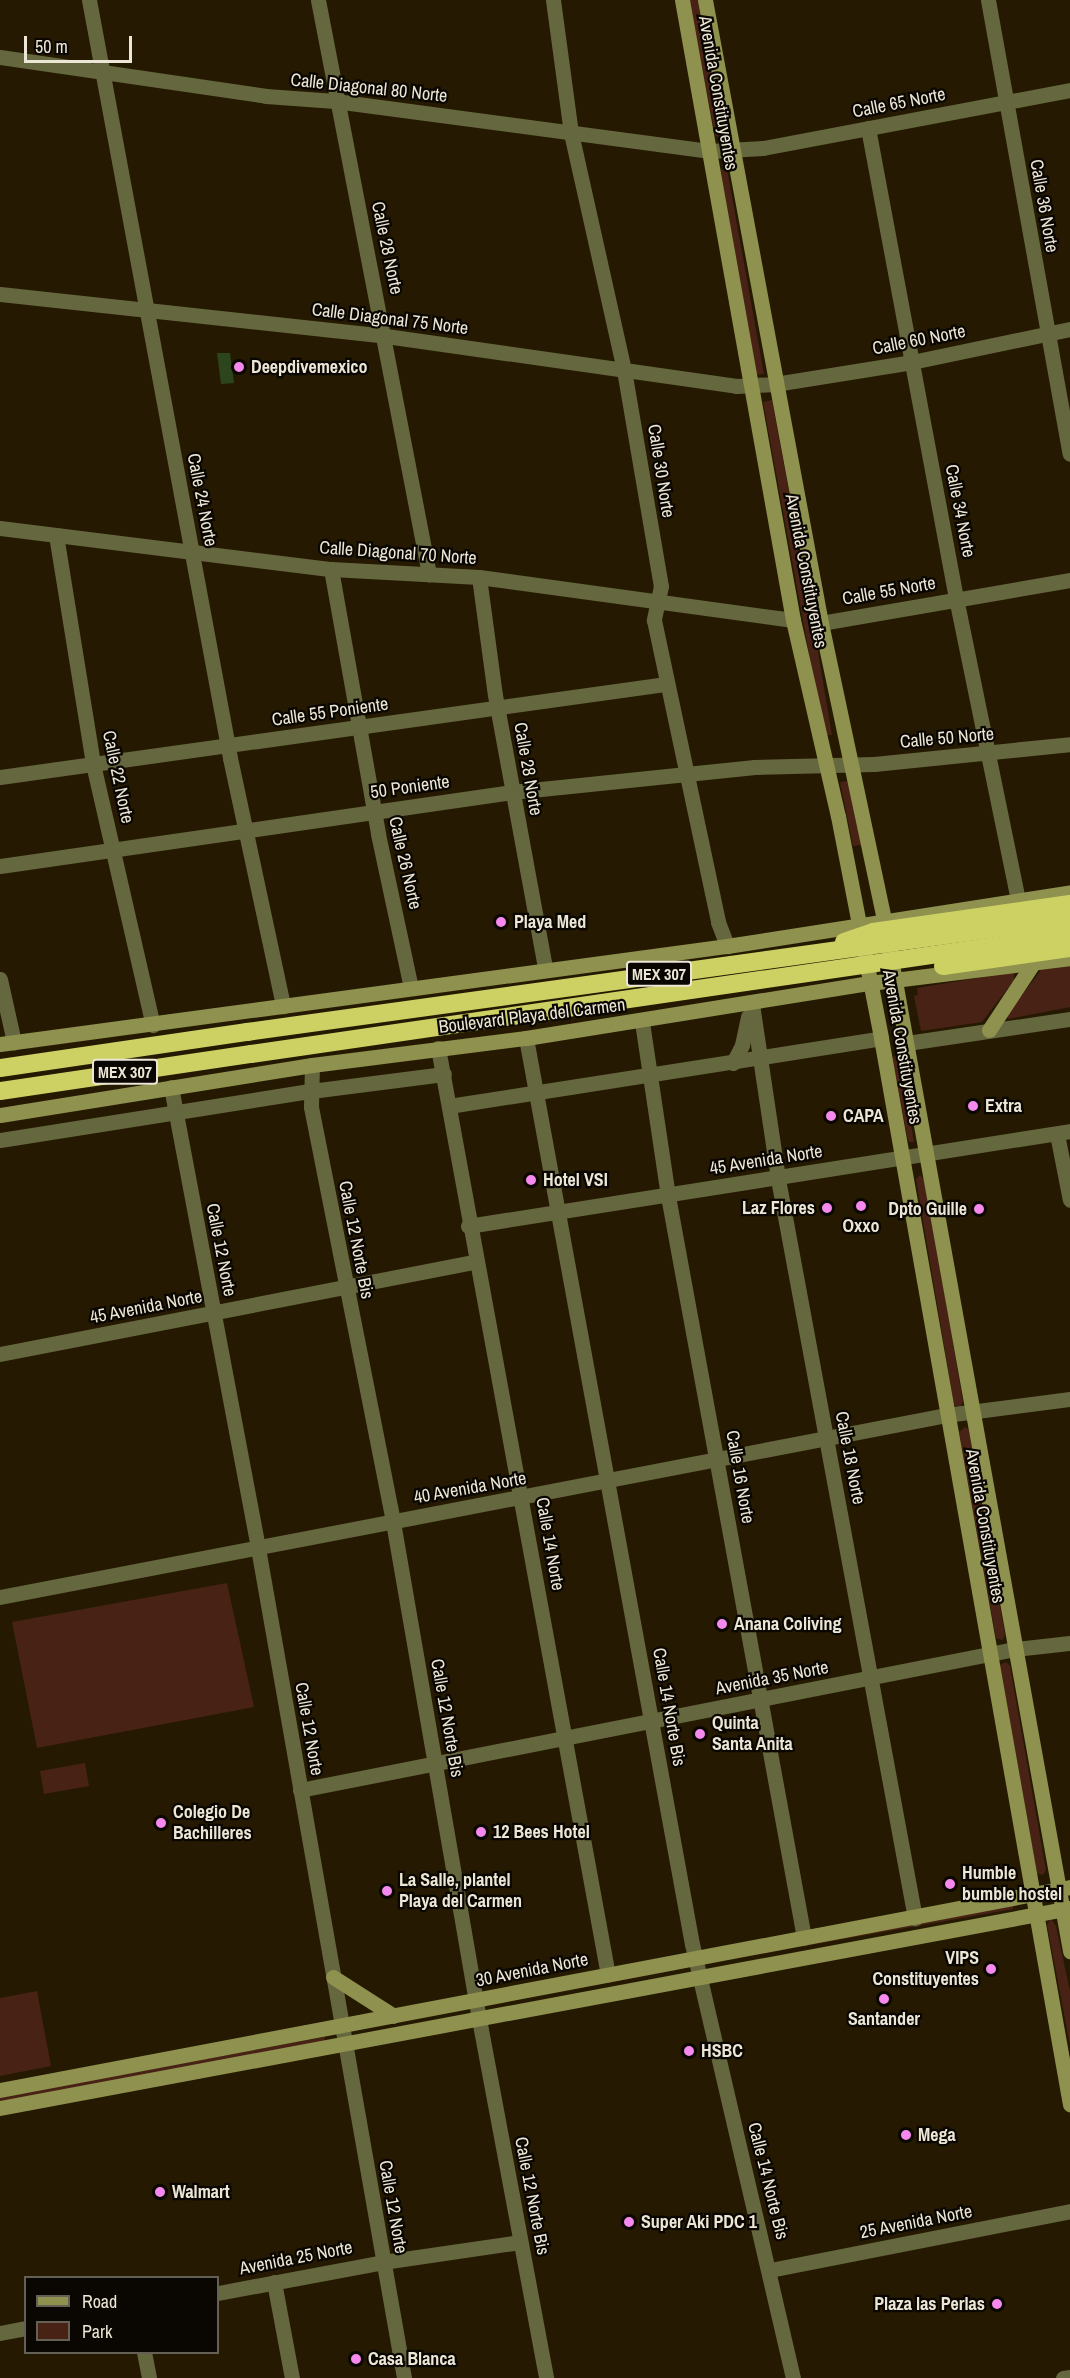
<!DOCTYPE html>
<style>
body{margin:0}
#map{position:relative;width:1070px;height:2378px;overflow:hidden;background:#251a01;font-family:"Archivo Narrow",sans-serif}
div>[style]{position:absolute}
.green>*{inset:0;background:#482215}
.water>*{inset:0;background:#2c451c}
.street>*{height:15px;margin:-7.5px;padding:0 7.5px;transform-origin:7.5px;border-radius:7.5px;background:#65673e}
.secondary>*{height:15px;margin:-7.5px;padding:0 7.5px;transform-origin:7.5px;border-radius:7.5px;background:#8f914e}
.highway>*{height:18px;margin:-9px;padding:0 9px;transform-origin:9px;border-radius:9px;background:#cdd164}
.highway-bridge>*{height:18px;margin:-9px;padding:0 9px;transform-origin:9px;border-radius:9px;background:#cdd164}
.dots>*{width:16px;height:16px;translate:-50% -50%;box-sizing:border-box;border:3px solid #0a0601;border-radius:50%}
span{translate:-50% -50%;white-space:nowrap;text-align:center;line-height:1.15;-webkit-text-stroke:4.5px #0a0601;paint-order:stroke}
.shield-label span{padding:2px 4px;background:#0a0601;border:2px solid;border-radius:4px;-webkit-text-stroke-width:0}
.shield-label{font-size:16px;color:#ece6d6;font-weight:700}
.street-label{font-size:18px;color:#ece6d6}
.poi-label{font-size:18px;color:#ece6d6;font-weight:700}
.left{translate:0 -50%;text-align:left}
.right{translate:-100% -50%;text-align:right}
.legend{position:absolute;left:24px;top:2276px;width:195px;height:78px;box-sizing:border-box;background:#0a0601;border:2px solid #646056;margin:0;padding:8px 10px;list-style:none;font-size:18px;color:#ece6d6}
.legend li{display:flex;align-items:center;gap:12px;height:30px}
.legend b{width:30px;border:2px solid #646056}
.scale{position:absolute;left:24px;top:36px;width:108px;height:27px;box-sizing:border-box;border:3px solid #ece6d6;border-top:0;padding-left:8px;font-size:18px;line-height:21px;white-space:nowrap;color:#ece6d6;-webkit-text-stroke:4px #0a0601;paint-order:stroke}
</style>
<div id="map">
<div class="green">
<i style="clip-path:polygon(689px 0,699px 0,723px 133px,720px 138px,715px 135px)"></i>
<i style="clip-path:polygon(727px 169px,764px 374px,755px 375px,719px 170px)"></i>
<i style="clip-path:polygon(772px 400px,815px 634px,832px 735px,824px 735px,763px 402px)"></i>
<i style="clip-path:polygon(849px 781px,862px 845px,853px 846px,840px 782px)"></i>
<i style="clip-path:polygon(1070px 966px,1070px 1007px,1008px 1019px,1007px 1015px,1041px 970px)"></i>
<i style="clip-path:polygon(1014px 972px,1014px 980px,982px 1022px,921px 1031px,914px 996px,918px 995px,917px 988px)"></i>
<i style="clip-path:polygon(897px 1055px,900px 1061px,914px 1142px,909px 1142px,907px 1136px,892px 1058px)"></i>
<i style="clip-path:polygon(920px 1175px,925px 1180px,963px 1402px,960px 1407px,954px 1405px,916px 1179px)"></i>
<i style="clip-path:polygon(965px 1427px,969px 1430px,1005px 1635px,1002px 1640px,996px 1638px,959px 1432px)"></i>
<i style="clip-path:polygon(227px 1583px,254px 1707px,37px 1748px,12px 1622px)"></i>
<i style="clip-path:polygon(1006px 1662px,1010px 1666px,1046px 1870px,1043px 1875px,1037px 1873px,1000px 1665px)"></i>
<i style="clip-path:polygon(85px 1763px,89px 1786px,44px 1794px,40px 1771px)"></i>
<i style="clip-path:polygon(1013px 1905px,1013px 1909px,720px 1961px,722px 1960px)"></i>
<i style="clip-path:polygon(1051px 1919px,1056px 1926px,1070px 1991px,1070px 2045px,1047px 1925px)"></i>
<i style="clip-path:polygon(673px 1969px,677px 1970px,499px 2003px,502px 2002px)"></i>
<i style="clip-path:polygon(37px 1991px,51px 2066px,0 2076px,0 1998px)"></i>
<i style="clip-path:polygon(325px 2037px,324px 2042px,0 2102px,0 2097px)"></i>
</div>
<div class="water">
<i style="clip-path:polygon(217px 353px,230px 353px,234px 383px,221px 384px)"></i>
</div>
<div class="street">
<i style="left:89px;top:0;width:771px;rotate:79.46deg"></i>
<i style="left:230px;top:758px;width:254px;rotate:77.9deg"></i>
<i style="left:318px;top:0;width:585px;rotate:79.06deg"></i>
<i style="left:553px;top:0;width:134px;rotate:82.3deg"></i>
<i style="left:571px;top:133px;width:243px;rotate:77.4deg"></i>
<i style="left:624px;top:370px;width:219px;rotate:80.3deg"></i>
<i style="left:661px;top:586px;width:35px;rotate:102deg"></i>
<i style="left:654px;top:620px;width:309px;rotate:78deg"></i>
<i style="left:718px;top:922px;width:26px;rotate:69deg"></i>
<i style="left:988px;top:0;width:461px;rotate:79.8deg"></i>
<i style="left:0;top:57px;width:269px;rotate:8.3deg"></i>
<i style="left:266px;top:96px;width:69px;rotate:4.1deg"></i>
<i style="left:335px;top:101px;width:377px;rotate:7.6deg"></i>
<i style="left:709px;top:151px;width:54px;rotate:-3.2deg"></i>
<i style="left:763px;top:148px;width:312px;rotate:-10.7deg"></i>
<i style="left:868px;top:128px;width:478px;rotate:79.4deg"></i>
<i style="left:956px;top:598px;width:308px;rotate:78.4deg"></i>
<i style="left:0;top:294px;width:388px;rotate:6.2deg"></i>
<i style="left:386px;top:336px;width:354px;rotate:8.1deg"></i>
<i style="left:736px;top:386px;width:39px;rotate:-3deg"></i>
<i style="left:775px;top:384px;width:139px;rotate:-9.1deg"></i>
<i style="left:912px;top:362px;width:161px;rotate:-11.8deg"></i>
<i style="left:0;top:528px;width:334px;rotate:7.1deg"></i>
<i style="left:331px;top:569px;width:148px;rotate:3.1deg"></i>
<i style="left:479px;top:577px;width:317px;rotate:7.8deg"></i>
<i style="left:56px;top:535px;width:232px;rotate:80.8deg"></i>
<i style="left:93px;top:764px;width:268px;rotate:77.1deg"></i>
<i style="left:331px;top:569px;width:269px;rotate:79.9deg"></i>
<i style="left:378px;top:834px;width:157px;rotate:77.9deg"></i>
<i style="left:479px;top:577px;width:119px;rotate:82.3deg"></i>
<i style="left:495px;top:695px;width:278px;rotate:79.6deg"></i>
<i style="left:821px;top:623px;width:253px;rotate:-9.8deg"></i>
<i style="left:0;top:777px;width:671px;rotate:-7.96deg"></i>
<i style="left:0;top:866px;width:517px;rotate:-8.22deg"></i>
<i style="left:512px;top:792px;width:244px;rotate:-5.9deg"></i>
<i style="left:755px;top:767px;width:119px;rotate:-1.4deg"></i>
<i style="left:874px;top:764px;width:197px;rotate:-5.8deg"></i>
<i style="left:0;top:979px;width:65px;rotate:77.5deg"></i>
<i style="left:752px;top:1004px;width:177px;rotate:81.5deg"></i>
<i style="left:778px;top:1179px;width:752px;rotate:79.5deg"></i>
<i style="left:642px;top:1022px;width:176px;rotate:81.5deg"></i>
<i style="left:668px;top:1196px;width:754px;rotate:79.61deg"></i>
<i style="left:526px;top:1038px;width:921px;rotate:79.62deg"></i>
<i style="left:692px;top:1944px;width:446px;rotate:76.9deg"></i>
<i style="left:907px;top:1043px;width:165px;rotate:-8.4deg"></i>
<i style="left:438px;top:1048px;width:942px;rotate:79.61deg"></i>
<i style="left:733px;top:1063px;width:20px;rotate:-63deg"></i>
<i style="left:742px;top:1045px;width:29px;rotate:-78deg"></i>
<i style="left:312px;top:1065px;width:42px;rotate:91.4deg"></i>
<i style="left:311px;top:1107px;width:423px;rotate:78.8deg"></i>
<i style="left:393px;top:1522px;width:504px;rotate:80.18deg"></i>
<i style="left:479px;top:2019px;width:365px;rotate:79.4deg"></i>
<i style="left:171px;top:1087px;width:469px;rotate:79.3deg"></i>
<i style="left:258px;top:1548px;width:843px;rotate:80.02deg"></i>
<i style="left:449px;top:1106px;width:437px;rotate:-8.9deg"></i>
<i style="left:1057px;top:1134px;width:67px;rotate:78.9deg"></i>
<i style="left:0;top:1140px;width:315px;rotate:-9deg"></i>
<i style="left:311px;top:1091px;width:134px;rotate:-7.3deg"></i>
<i style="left:468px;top:1226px;width:609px;rotate:-8.97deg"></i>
<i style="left:0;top:1354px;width:484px;rotate:-11deg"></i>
<i style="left:0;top:1597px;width:963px;rotate:-10.89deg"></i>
<i style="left:946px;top:1415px;width:125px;rotate:-7.4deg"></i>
<i style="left:300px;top:1790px;width:729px;rotate:-11.16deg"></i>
<i style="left:1015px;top:1649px;width:55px;rotate:-6.2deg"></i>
<i style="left:770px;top:2270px;width:306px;rotate:-11.1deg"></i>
<i style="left:274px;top:2282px;width:98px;rotate:79.4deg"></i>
<i style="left:218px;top:2293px;width:168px;rotate:-10.6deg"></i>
<i style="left:383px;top:2262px;width:138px;rotate:-8.3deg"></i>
<i style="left:0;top:2333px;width:26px;rotate:-11deg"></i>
<i style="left:144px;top:2352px;width:26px;rotate:79deg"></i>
<i style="left:1063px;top:2378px;width:7px;rotate:-8deg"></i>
</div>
<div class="secondary">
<i style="left:682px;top:0;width:630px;rotate:79.85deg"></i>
<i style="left:793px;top:620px;width:201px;rotate:77.1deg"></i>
<i style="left:838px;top:816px;width:226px;rotate:79deg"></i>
<i style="left:881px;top:1038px;width:1083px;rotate:79.95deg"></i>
<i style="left:705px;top:0;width:634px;rotate:79.45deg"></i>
<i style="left:821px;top:623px;width:304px;rotate:78deg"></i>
<i style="left:884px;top:920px;width:1048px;rotate:79.77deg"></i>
<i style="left:989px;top:1030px;width:82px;rotate:-56.5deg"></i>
<i style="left:0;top:1044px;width:734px;rotate:-7.68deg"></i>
<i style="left:727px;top:946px;width:347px;rotate:-8.9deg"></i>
<i style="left:0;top:1115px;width:316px;rotate:-9.1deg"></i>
<i style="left:312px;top:1065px;width:216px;rotate:-7.2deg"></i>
<i style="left:526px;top:1038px;width:348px;rotate:-9.1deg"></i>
<i style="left:870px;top:983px;width:202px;rotate:-7.1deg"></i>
<i style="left:333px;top:1977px;width:72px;rotate:32.6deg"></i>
<i style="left:0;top:2090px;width:1089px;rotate:-10.74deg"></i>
<i style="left:0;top:2108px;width:1089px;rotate:-10.59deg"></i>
</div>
<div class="highway">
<i style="left:0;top:1068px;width:250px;rotate:-8.3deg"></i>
<i style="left:0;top:1091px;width:254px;rotate:-8.4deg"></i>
</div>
<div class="highway-bridge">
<i style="left:844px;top:942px;width:31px;rotate:-19deg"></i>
<i style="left:873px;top:932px;width:199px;rotate:-8.1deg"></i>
<i style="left:943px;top:966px;width:128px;rotate:-8.1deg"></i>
<i style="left:247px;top:1032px;width:831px;rotate:-7.89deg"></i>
<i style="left:251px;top:1054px;width:828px;rotate:-8.27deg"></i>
</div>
<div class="dots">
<i style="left:239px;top:367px;background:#f589ee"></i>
<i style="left:501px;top:922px;background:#f589ee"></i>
<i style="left:973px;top:1106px;background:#f589ee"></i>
<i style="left:831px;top:1116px;background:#f589ee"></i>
<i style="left:531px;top:1180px;background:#f589ee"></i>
<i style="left:861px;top:1206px;background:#f589ee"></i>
<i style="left:827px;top:1208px;background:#f589ee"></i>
<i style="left:979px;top:1209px;background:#f589ee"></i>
<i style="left:722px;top:1624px;background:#f589ee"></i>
<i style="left:700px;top:1734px;background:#f589ee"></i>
<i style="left:161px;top:1823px;background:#f589ee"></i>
<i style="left:481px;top:1832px;background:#f589ee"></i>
<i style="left:950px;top:1884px;background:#f589ee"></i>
<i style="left:387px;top:1891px;background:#f589ee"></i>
<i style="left:991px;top:1969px;background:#f589ee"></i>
<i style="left:884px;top:1999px;background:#f589ee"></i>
<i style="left:689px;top:2051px;background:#f589ee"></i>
<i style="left:906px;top:2135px;background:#f589ee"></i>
<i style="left:160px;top:2192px;background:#f589ee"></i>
<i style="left:629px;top:2222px;background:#f589ee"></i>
<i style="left:997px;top:2304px;background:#f589ee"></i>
<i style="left:356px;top:2359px;background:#f589ee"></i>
</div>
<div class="shield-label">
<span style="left:659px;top:974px">MEX 307</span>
<span style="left:125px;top:1072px">MEX 307</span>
</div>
<div class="street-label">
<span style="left:369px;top:88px;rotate:6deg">Calle Diagonal 80 Norte</span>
<span style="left:718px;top:93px;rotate:80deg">Avenida Constituyentes</span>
<span style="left:899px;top:103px;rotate:-11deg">Calle 65 Norte</span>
<span style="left:1044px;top:206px;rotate:80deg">Calle 36 Norte</span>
<span style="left:387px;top:248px;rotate:78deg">Calle 28 Norte</span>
<span style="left:390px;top:319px;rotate:7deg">Calle Diagonal 75 Norte</span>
<span style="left:919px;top:340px;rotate:-11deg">Calle 60 Norte</span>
<span style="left:661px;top:471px;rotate:81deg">Calle 30 Norte</span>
<span style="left:202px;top:500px;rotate:79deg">Calle 24 Norte</span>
<span style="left:960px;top:511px;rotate:79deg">Calle 34 Norte</span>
<span style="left:398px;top:553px;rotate:4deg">Calle Diagonal 70 Norte</span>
<span style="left:806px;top:571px;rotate:79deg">Avenida Constituyentes</span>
<span style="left:889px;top:591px;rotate:-10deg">Calle 55 Norte</span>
<span style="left:330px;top:712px;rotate:-8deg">Calle 55 Poniente</span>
<span style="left:947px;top:738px;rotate:-5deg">Calle 50 Norte</span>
<span style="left:528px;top:769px;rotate:80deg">Calle 28 Norte</span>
<span style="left:118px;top:777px;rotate:78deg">Calle 22 Norte</span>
<span style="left:410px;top:787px;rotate:-8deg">50 Poniente</span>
<span style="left:405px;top:863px;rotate:77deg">Calle 26 Norte</span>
<span style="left:532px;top:1016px;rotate:-7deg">Boulevard Playa del Carmen</span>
<span style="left:902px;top:1047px;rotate:80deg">Avenida Constituyentes</span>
<span style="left:766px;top:1160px;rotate:-9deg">45 Avenida Norte</span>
<span style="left:356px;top:1240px;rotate:79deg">Calle 12 Norte Bis</span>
<span style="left:221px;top:1250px;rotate:79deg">Calle 12 Norte</span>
<span style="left:146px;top:1307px;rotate:-11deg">45 Avenida Norte</span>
<span style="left:850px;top:1458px;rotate:79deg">Calle 18 Norte</span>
<span style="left:740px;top:1477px;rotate:80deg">Calle 16 Norte</span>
<span style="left:470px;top:1488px;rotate:-10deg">40 Avenida Norte</span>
<span style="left:985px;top:1526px;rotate:80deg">Avenida Constituyentes</span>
<span style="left:550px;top:1544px;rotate:80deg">Calle 14 Norte</span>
<span style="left:772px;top:1678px;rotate:-11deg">Avenida 35 Norte</span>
<span style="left:669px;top:1707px;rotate:80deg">Calle 14 Norte Bis</span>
<span style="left:447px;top:1718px;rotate:80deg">Calle 12 Norte Bis</span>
<span style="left:309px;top:1729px;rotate:80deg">Calle 12 Norte</span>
<span style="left:532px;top:1970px;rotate:-11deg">30 Avenida Norte</span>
<span style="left:768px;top:2181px;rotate:76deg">Calle 14 Norte Bis</span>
<span style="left:532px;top:2196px;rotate:79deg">Calle 12 Norte Bis</span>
<span style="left:393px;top:2207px;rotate:80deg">Calle 12 Norte</span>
<span style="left:916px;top:2222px;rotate:-11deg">25 Avenida Norte</span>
<span style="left:296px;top:2258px;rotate:-11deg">Avenida 25 Norte</span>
</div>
<div class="poi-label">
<span class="left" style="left:251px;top:367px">Deepdivemexico</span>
<span class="left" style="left:514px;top:922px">Playa Med</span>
<span class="left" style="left:985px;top:1106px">Extra</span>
<span class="left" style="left:843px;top:1116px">CAPA</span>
<span class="left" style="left:543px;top:1180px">Hotel VSI</span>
<span class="right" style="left:815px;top:1208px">Laz Flores</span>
<span class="right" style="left:967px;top:1209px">Dpto Guille</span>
<span style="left:861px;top:1226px">Oxxo</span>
<span class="left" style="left:734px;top:1624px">Anana Coliving</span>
<span class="left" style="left:712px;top:1734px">Quinta<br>Santa Anita</span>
<span class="left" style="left:173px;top:1823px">Colegio De<br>Bachilleres</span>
<span class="left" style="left:493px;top:1832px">12 Bees Hotel</span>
<span class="left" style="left:962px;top:1884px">Humble<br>bumble hostel</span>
<span class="left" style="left:399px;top:1891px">La Salle, plantel<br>Playa del Carmen</span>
<span class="right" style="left:979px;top:1969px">VIPS<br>Constituyentes</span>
<span style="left:884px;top:2019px">Santander</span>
<span class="left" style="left:701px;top:2051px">HSBC</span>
<span class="left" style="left:918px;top:2135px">Mega</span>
<span class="left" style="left:172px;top:2192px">Walmart</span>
<span class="left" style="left:641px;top:2222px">Super Aki PDC 1</span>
<span class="right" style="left:985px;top:2304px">Plaza las Perlas</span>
<span class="left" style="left:368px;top:2359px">Casa Blanca</span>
</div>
<ul class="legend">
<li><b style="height:8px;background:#8f914e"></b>Road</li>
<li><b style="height:16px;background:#482215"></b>Park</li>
</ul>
<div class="scale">50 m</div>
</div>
